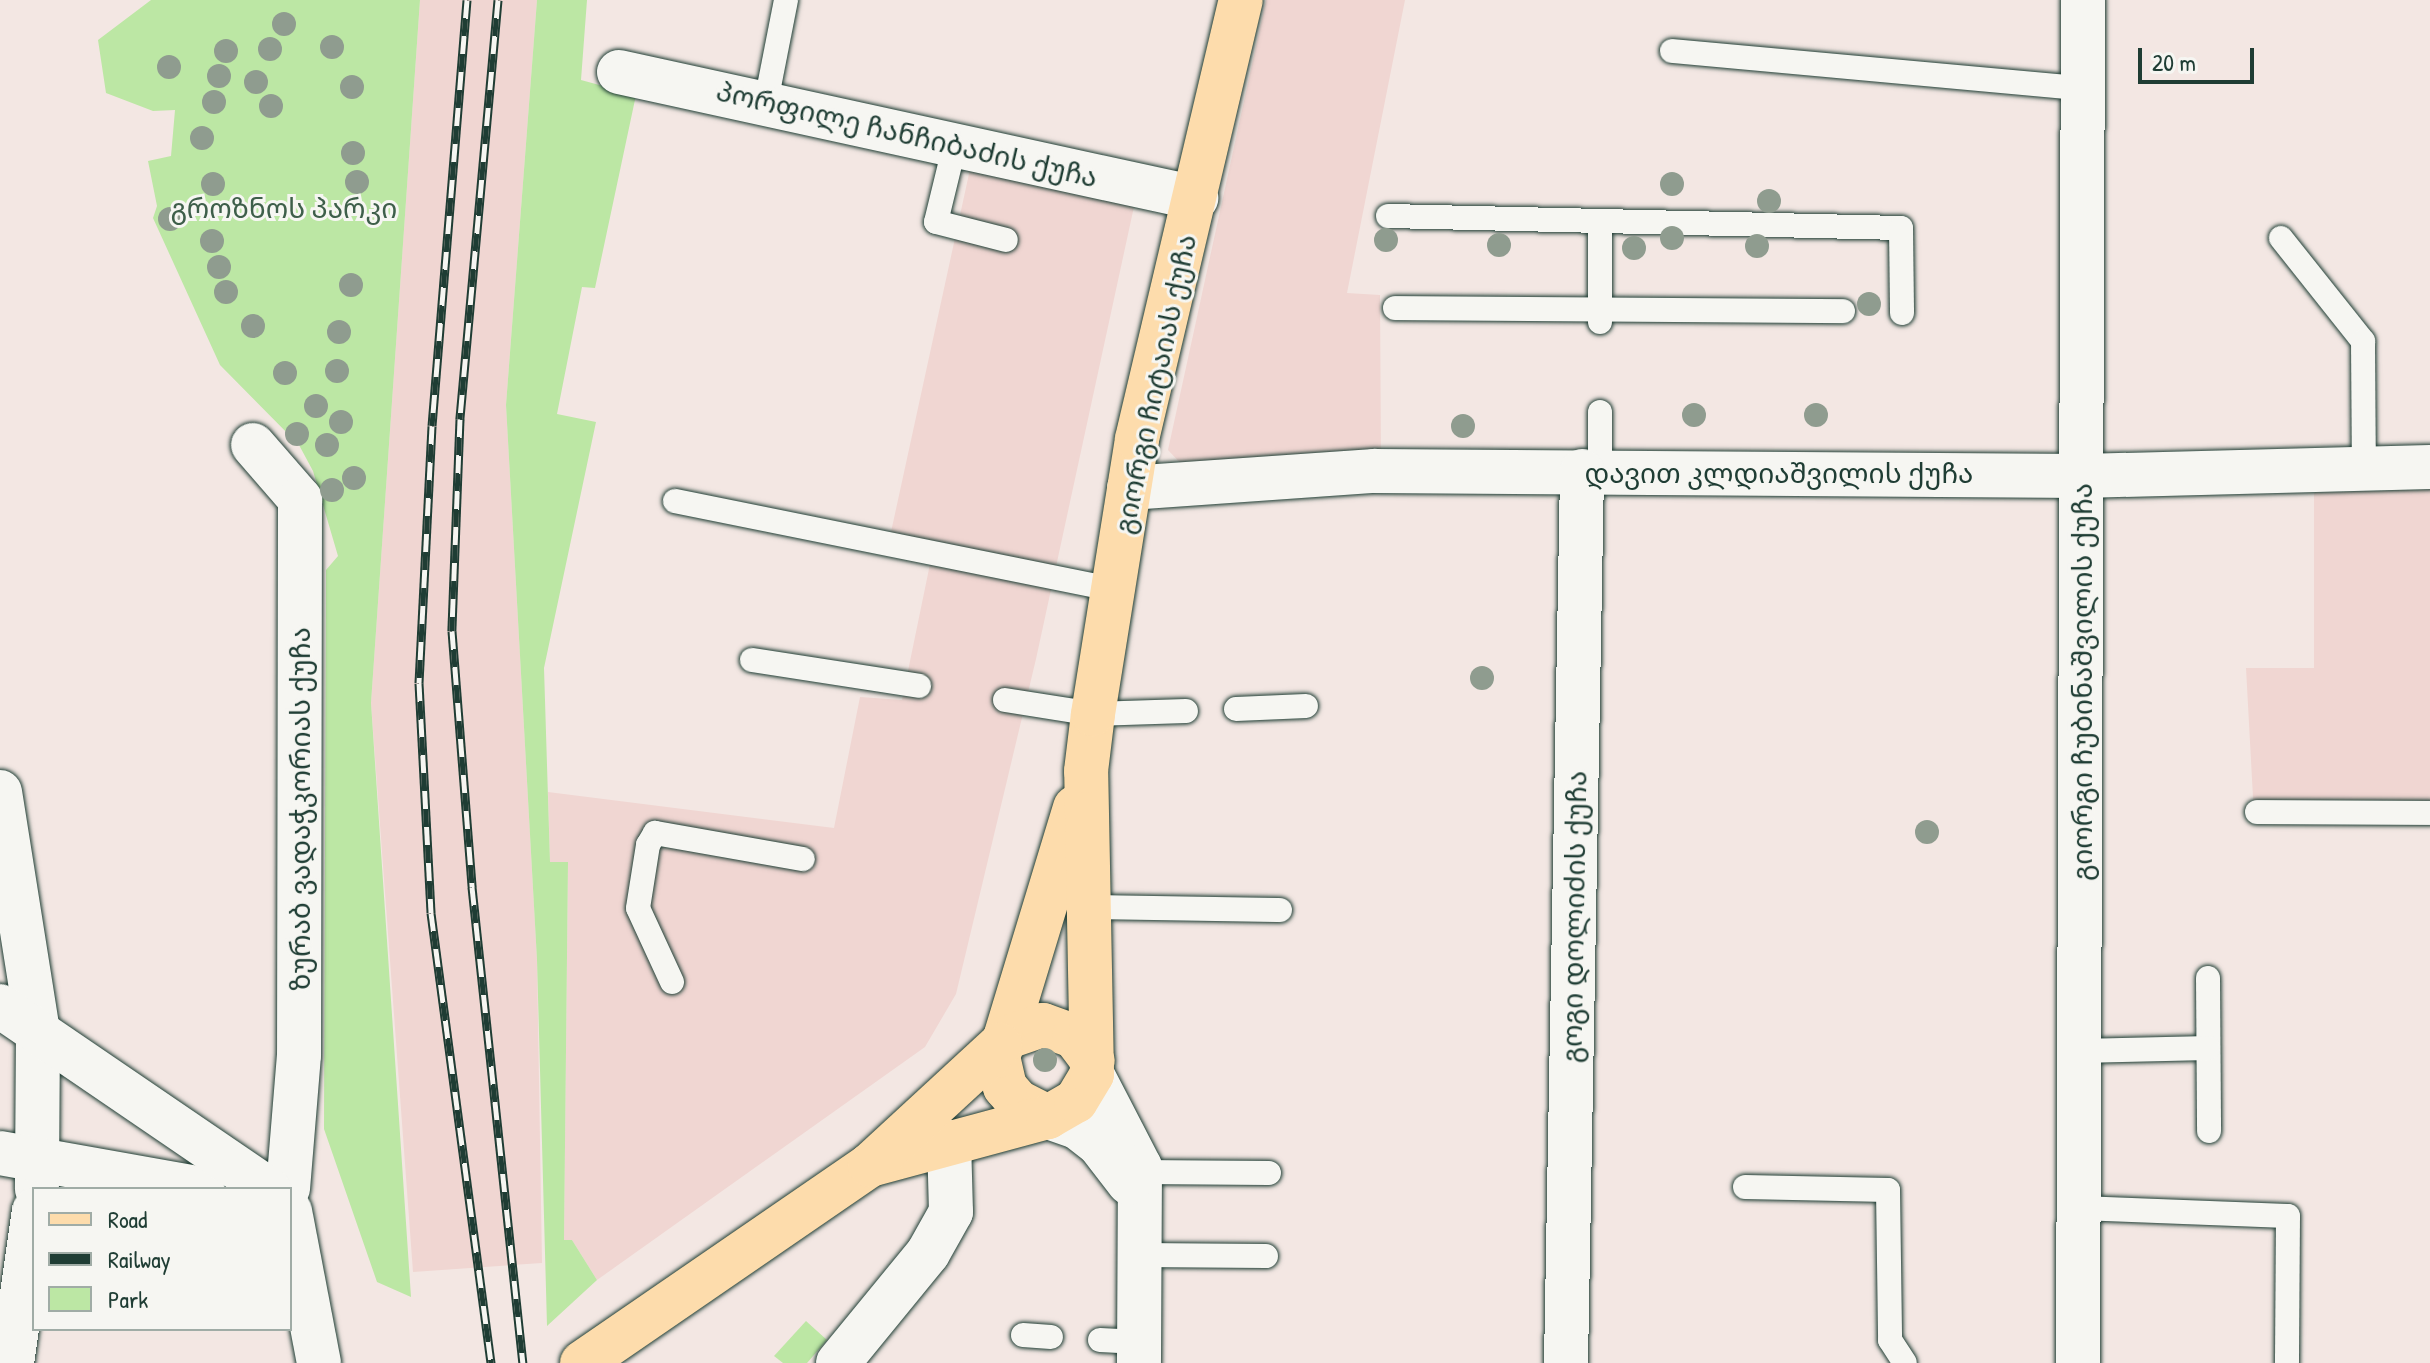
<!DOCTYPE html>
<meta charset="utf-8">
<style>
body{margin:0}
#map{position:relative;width:2430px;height:1363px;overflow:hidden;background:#f3e7e3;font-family:"Patrick Hand","Noto Sans Georgian",sans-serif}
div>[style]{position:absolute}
.built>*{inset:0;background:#f0d6d2}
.green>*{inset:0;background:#bce7a4}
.roads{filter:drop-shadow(0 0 2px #1f3d34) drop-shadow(0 0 2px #1f3d34)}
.lane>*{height:24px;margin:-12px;padding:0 12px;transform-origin:12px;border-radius:12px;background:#f6f6f2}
.street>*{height:44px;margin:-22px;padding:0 22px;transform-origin:22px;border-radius:22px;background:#f6f6f2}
.secondary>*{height:44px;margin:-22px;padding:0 22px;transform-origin:22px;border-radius:22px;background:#f6f6f2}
.primary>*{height:44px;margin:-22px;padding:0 22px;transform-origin:22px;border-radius:22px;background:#fddcac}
.rail>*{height:9px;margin-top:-4.5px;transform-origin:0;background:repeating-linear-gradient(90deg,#f6f6f2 0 18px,#1f3d34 0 36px);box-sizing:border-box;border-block:2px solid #1f3d34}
.trees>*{width:24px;height:24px;margin:-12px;border-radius:50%;background:#8f9c8f}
span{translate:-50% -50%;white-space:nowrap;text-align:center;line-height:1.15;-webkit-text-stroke:6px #f6f6f2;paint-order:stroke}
.street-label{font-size:28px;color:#1f3d34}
.park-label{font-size:28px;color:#3e5f4a}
.legend{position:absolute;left:32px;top:1187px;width:260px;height:144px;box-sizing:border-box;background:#f6f6f2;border:2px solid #a0aca6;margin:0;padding:10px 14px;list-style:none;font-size:24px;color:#1f3d34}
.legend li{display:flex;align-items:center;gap:16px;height:40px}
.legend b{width:40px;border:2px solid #a0aca6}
.scale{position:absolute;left:2138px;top:48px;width:116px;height:36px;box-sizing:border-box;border:4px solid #1f3d34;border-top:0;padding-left:10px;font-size:24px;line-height:28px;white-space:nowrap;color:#1f3d34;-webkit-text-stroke:6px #f6f6f2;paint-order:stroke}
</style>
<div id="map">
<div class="built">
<i style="clip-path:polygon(420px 0,537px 0,506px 405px,537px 960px,542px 1263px,413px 1272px,371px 703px)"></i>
<i style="clip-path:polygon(1266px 0,1405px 0,1347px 293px,1380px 295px,1381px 464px,1184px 467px,1168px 450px)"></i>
<i style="clip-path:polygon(972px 160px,1135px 202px,1036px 659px,956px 994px,925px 1047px,597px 1280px,572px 1240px,564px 1240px,568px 862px,550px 862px,548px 792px,834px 828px,860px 697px,902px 700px,930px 564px,886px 555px)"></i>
<i style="clip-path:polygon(2430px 489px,2430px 817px,2254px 816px,2246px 668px,2314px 668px,2314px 493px)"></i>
</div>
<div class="green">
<i style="clip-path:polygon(151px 0,420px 0,371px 703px,411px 1297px,377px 1282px,324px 1129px,326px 570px,338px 556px,313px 471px,299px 445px,220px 365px,153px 218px,157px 206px,148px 161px,171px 156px,175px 110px,153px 111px,106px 93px,98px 40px)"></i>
<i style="clip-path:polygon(537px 0,587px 0,581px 80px,636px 95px,595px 288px,582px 287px,557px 414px,596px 422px,544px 668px,550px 862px,568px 862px,564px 1240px,572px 1240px,597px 1280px,547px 1326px,537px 960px,506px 405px)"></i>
<i style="clip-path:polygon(806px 1321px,827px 1340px,807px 1363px,783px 1363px,774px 1356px)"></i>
</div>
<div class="roads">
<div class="lane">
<i style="left:1672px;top:51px;width:412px;rotate:5.2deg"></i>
<i style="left:766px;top:102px;width:104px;rotate:-78.9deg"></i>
<i style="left:955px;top:144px;width:80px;rotate:103.7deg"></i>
<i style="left:936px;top:222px;width:72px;rotate:14.4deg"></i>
<i style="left:1388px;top:216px;width:513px;rotate:1.34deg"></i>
<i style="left:1901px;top:228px;width:85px;rotate:89.3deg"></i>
<i style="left:1600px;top:222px;width:100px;rotate:90deg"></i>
<i style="left:2281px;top:238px;width:132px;rotate:51.5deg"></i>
<i style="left:2363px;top:341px;width:128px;rotate:89.6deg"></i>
<i style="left:1395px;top:308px;width:448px;rotate:0.4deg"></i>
<i style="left:1600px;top:412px;width:60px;rotate:90deg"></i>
<i style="left:675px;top:501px;width:447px;rotate:11.4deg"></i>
<i style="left:752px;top:660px;width:169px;rotate:8.8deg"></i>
<i style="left:1005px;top:700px;width:89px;rotate:9deg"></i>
<i style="left:1093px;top:714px;width:93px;rotate:-1.8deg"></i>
<i style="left:1236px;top:709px;width:70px;rotate:-2.5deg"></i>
<i style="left:2257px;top:812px;width:173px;rotate:0.3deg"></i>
<i style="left:1089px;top:907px;width:191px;rotate:0.9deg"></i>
<i style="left:2208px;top:978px;width:153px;rotate:89.6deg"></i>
<i style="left:672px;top:982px;width:81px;rotate:-114.7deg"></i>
<i style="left:638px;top:908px;width:64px;rotate:-81deg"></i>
<i style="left:648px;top:845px;width:14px;rotate:-60deg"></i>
<i style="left:655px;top:833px;width:150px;rotate:10deg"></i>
<i style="left:2080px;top:1051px;width:128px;rotate:-1.3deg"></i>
<i style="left:1140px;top:1172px;width:129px;rotate:0.4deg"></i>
<i style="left:1745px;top:1187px;width:143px;rotate:1.2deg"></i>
<i style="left:1888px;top:1190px;width:150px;rotate:89.2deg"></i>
<i style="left:1890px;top:1340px;width:27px;rotate:57deg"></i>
<i style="left:2079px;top:1208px;width:209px;rotate:2.2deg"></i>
<i style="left:2288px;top:1216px;width:147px;rotate:90.4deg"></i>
<i style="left:1140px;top:1255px;width:126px;rotate:0.5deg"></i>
<i style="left:1023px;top:1335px;width:28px;rotate:4deg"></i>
<i style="left:1100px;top:1340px;width:39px;rotate:3deg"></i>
</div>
<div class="street">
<i style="left:619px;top:72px;width:591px;rotate:12.32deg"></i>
<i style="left:253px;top:445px;width:72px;rotate:49deg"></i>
<i style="left:300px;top:499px;width:556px;rotate:90.1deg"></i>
<i style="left:299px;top:1055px;width:134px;rotate:94.7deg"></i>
<i style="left:1129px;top:488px;width:246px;rotate:-4deg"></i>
<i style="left:1374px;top:471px;width:709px;rotate:0.4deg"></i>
<i style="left:2083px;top:476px;width:347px;rotate:-1.5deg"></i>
<i style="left:0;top:792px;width:244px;rotate:81deg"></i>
<i style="left:38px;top:1033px;width:156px;rotate:90.4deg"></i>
<i style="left:0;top:1153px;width:206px;rotate:10.1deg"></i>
<i style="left:12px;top:1363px;width:154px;rotate:-81.8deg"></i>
<i style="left:838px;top:1363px;width:142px;rotate:-50.7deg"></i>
<i style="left:928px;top:1253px;width:47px;rotate:-60.7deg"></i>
<i style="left:951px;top:1212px;width:70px;rotate:-91.6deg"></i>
<i style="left:1566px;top:1363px;width:892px;rotate:-88.97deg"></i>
<i style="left:2078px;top:1363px;width:1363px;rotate:-89.79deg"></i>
</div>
<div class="secondary">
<i style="left:0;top:1006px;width:325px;rotate:34.3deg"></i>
<i style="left:1092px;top:1074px;width:105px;rotate:62.7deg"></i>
<i style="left:1140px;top:1167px;width:196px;rotate:90.3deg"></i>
<i style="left:1048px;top:1117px;width:31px;rotate:19deg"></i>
<i style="left:1077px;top:1127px;width:28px;rotate:38deg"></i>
<i style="left:1099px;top:1144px;width:49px;rotate:52.4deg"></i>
<i style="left:290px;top:1211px;width:155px;rotate:79.2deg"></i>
</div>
<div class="primary">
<i style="left:1005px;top:1038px;width:241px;rotate:-73.1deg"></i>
<i style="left:1048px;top:1117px;width:34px;rotate:-153deg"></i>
<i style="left:1018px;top:1102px;width:20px;rotate:-131deg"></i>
<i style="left:1005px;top:1087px;width:32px;rotate:-103deg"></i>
<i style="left:998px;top:1056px;width:19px;rotate:-69deg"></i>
<i style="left:1005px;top:1038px;width:40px;rotate:-18.9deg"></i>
<i style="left:1043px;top:1025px;width:33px;rotate:20deg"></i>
<i style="left:1074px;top:1036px;width:31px;rotate:53deg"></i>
<i style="left:870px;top:1165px;width:184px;rotate:-15.1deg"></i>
<i style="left:1048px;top:1117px;width:32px;rotate:-30deg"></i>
<i style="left:1076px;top:1101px;width:31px;rotate:-59deg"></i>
<i style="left:1092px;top:1074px;width:303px;rotate:-91.1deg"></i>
<i style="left:1086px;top:771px;width:57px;rotate:-83deg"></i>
<i style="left:1093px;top:714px;width:278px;rotate:-80.9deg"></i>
<i style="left:1137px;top:439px;width:451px;rotate:-76.7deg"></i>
<i style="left:582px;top:1363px;width:349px;rotate:-34.5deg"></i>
<i style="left:870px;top:1165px;width:177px;rotate:-42.7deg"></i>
</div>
</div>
<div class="rail">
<i style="left:467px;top:0;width:427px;rotate:94.7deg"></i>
<i style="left:432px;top:426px;width:257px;rotate:92.9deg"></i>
<i style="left:419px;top:683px;width:230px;rotate:87deg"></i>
<i style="left:431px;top:913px;width:454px;rotate:82.4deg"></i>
<i style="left:498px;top:0;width:421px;rotate:95.2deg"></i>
<i style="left:460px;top:419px;width:212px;rotate:92.2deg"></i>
<i style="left:452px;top:631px;width:257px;rotate:85.5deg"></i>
<i style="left:472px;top:887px;width:479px;rotate:83.9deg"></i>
</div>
<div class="trees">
<i style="left:284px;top:24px"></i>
<i style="left:332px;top:47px"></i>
<i style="left:270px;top:49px"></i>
<i style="left:226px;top:51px"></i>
<i style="left:169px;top:67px"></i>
<i style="left:219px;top:76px"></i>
<i style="left:256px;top:82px"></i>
<i style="left:352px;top:87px"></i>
<i style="left:214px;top:102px"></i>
<i style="left:271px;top:106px"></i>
<i style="left:202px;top:138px"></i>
<i style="left:353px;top:153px"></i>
<i style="left:357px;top:182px"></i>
<i style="left:213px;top:184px"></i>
<i style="left:1672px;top:184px"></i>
<i style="left:1769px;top:201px"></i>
<i style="left:170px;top:219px"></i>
<i style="left:1672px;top:238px"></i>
<i style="left:1386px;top:240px"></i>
<i style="left:212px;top:241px"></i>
<i style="left:1499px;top:245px"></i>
<i style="left:1757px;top:246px"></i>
<i style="left:1634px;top:248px"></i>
<i style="left:219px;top:267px"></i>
<i style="left:351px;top:285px"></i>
<i style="left:226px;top:292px"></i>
<i style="left:1869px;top:304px"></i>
<i style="left:253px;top:326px"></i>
<i style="left:339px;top:332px"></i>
<i style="left:337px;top:371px"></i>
<i style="left:285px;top:373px"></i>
<i style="left:316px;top:406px"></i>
<i style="left:1694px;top:415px"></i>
<i style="left:1816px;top:415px"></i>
<i style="left:341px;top:422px"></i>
<i style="left:1463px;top:426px"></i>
<i style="left:297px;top:434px"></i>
<i style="left:327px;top:445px"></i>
<i style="left:354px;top:478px"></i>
<i style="left:332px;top:490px"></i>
<i style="left:1482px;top:678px"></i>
<i style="left:1927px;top:832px"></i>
<i style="left:1045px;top:1060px"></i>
</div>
<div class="street-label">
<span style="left:907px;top:134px;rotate:13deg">პორფილე ჩანჩიბაძის ქუჩა</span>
<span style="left:1155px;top:384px;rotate:-78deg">გიორგი ჩიტაიას ქუჩა</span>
<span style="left:1779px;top:473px">დავით კლდიაშვილის ქუჩა</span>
<span style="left:2082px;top:682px;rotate:-90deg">გიორგი ჩუბინაშვილის ქუჩა</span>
<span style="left:300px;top:809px;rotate:-90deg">ზურაბ ვადაჭკორიას ქუჩა</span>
<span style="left:1574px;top:917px;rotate:-89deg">გოგი დოლიძის ქუჩა</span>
</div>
<div class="park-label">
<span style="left:284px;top:208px">გროზნოს პარკი</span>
</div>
<ul class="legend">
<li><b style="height:10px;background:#fddcac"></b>Road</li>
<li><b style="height:10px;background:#1f3d34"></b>Railway</li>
<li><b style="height:22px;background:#bce7a4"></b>Park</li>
</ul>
<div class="scale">20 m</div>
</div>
